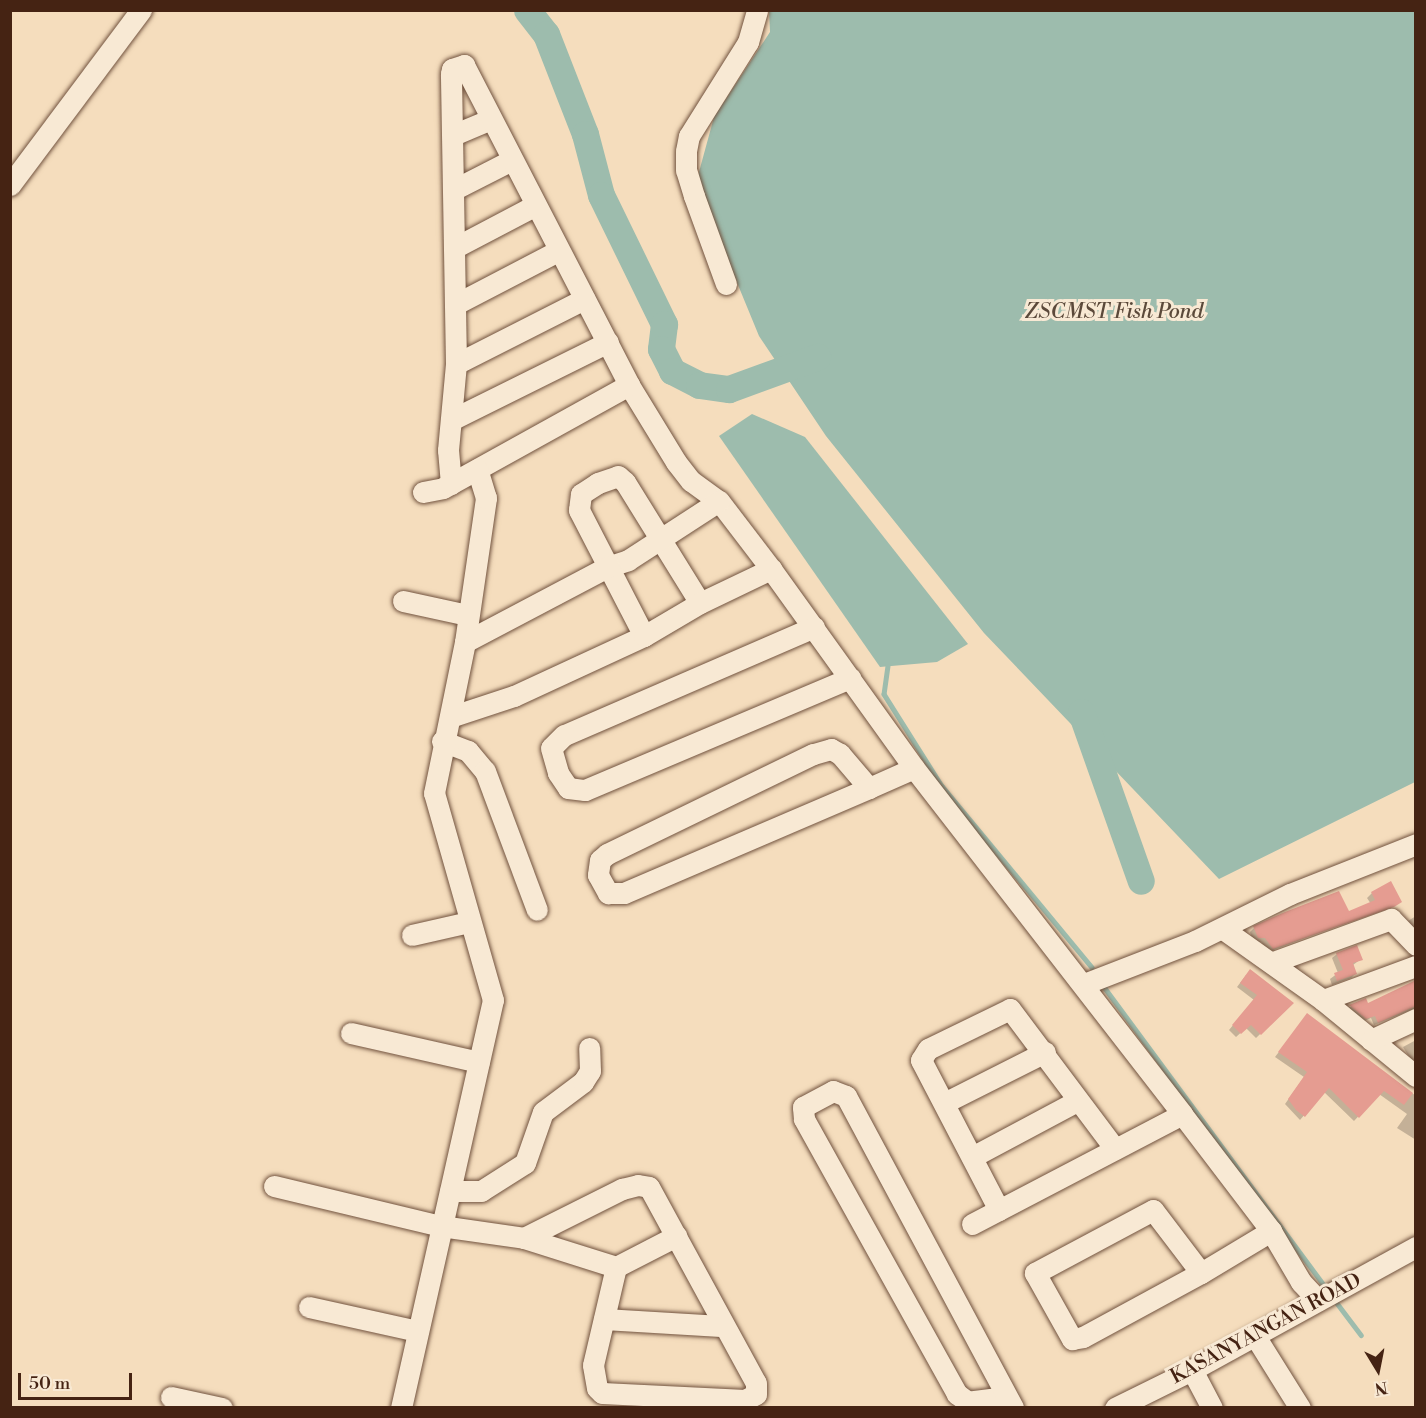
<!DOCTYPE html>
<style>
body{margin:0}
#map{position:relative;width:1426px;height:1418px;overflow:hidden;background:#f5ddbd;font-family:"Libre Bodoni",serif}
div>[style]{position:absolute}
.water>*{inset:0;background:#9dbcad}
.shadow>*{inset:0;background:#0003}
.stream>*{height:4.5px;margin:-2.25px;padding:0 2.25px;transform-origin:2.25px;border-radius:2.25px;background:#9dbcad}
.river>*{height:27px;margin:-13.5px;padding:0 13.5px;transform-origin:13.5px;border-radius:13.5px;background:#9dbcad}
.building>*{inset:0;background:#e59c91}
.roads{filter:drop-shadow(0 0 2px #71523e) drop-shadow(0 0 2px #71523e)}
.minor>*{height:21px;margin:-10.5px;padding:0 10.5px;transform-origin:10.5px;border-radius:10.5px;background:#f8e9d4}
span{translate:-50% -50%;white-space:nowrap;text-align:center;line-height:1.15;-webkit-text-stroke:6px #f8e9d4;paint-order:stroke}
.street-label{font-size:20px;color:#452313}
.water-label{font-size:21px;color:#5b493a;font-style:italic}
.frame{position:absolute;inset:0;border:12px solid #452313;pointer-events:none}
.north{position:absolute;left:1348px;top:1340px;width:60px;height:60px;-webkit-text-stroke:4px #f8e9d4;paint-order:stroke;rotate:170deg;font-size:16px;font-weight:700;line-height:24px;text-align:center;color:#452313}
.north::after{content:'';display:block;margin:auto;width:21px;height:27px;background:#452313;clip-path:polygon(50% 0,100% 100%,50% 72%,0 100%)}
.scale{position:absolute;left:18px;top:1373px;width:114px;height:27px;box-sizing:border-box;border:3px solid #452313;border-top:0;padding-left:8px;font-size:18px;line-height:21px;white-space:nowrap;color:#452313;-webkit-text-stroke:4px #f8e9d4;paint-order:stroke}
</style>
<div id="map">
<div class="water">
<i style="clip-path:polygon(769px 11px,1415px 11px,1415px 782px,1219px 879px,984px 633px,826px 436px,759px 336px,696px 183px,714px 117px,770px 32px)"></i>
<i style="clip-path:polygon(752px 414px,805px 437px,968px 644px,937px 662px,880px 667px,719px 436px)"></i>
</div>
<div class="shadow">
<i style="clip-path:polygon(1372px 893px,1400px 902px,1268px 952px,1261px 942px,1253px 942px,1250px 932px,1254px 928px,1348px 913px,1371px 904px,1367px 898px)"></i>
<i style="clip-path:polygon(1416px 916px,1416px 931px,1408px 921px)"></i>
<i style="clip-path:polygon(1337px 954px,1361px 959px,1353px 965px,1356px 973px,1351px 978px,1332px 985px,1330px 979px,1338px 973px,1332px 958px)"></i>
<i style="clip-path:polygon(1246px 975px,1292px 1003px,1256px 1038px,1246px 1028px,1236px 1037px,1229px 1030px,1254px 1000px,1237px 987px)"></i>
<i style="clip-path:polygon(1416px 982px,1416px 1008px,1374px 1025px,1371px 1018px,1362px 1022px,1346px 1009px,1365px 1000px,1367px 1005px)"></i>
<i style="clip-path:polygon(1307px 1015px,1416px 1096px,1416px 1140px,1397px 1128px,1407px 1114px,1379px 1094px,1354px 1121px,1324px 1092px,1300px 1120px,1285px 1104px,1304px 1077px,1275px 1057px)"></i>
<i style="clip-path:polygon(1416px 1040px,1416px 1064px,1414px 1065px,1403px 1047px)"></i>
</div>
<div class="stream">
<i style="left:888px;top:666px;width:28px;rotate:98deg"></i>
<i style="left:884px;top:694px;width:109px;rotate:57.8deg"></i>
<i style="left:942px;top:786px;width:235px;rotate:50.4deg"></i>
<i style="left:1102px;top:984px;width:378px;rotate:53.6deg"></i>
<i style="left:1337px;top:1303px;width:40px;rotate:53deg"></i>
</div>
<div class="river">
<i style="left:527px;top:10px;width:31px;rotate:52deg"></i>
<i style="left:546px;top:34px;width:107px;rotate:68.7deg"></i>
<i style="left:585px;top:134px;width:63px;rotate:75.3deg"></i>
<i style="left:601px;top:195px;width:144px;rotate:64deg"></i>
<i style="left:664px;top:324px;width:25px;rotate:97deg"></i>
<i style="left:661px;top:349px;width:25px;rotate:63deg"></i>
<i style="left:672px;top:371px;width:30px;rotate:27deg"></i>
<i style="left:699px;top:385px;width:30px;rotate:8deg"></i>
<i style="left:729px;top:389px;width:94px;rotate:-20deg"></i>
<i style="left:1081px;top:712px;width:179px;rotate:70.5deg"></i>
</div>
<div class="building">
<i style="clip-path:polygon(1391px 881px,1402px 902px,1394px 907px,1273px 949px,1265px 938px,1258px 938px,1253px 926px,1285px 912px,1339px 891px,1349px 911px,1375px 900px,1371px 892px)"></i>
<i style="clip-path:polygon(1357px 945px,1363px 960px,1353px 963px,1357px 974px,1337px 981px,1334px 973px,1343px 970px,1336px 953px)"></i>
<i style="clip-path:polygon(1250px 969px,1294px 1003px,1261px 1035px,1251px 1025px,1241px 1034px,1232px 1025px,1257px 995px,1240px 983px)"></i>
<i style="clip-path:polygon(1416px 980px,1416px 1006px,1378px 1023px,1375px 1016px,1366px 1019px,1349px 1005px,1366px 998px,1368px 1003px)"></i>
<i style="clip-path:polygon(1307px 1013px,1413px 1093px,1404px 1105px,1384px 1091px,1359px 1118px,1329px 1088px,1305px 1117px,1296px 1110px,1288px 1099px,1307px 1072px,1278px 1052px)"></i>
</div>
<div class="roads">
<div class="minor">
<i style="left:453px;top:135px;width:41px;rotate:-22.8deg"></i>
<i style="left:10px;top:185px;width:219px;rotate:-53.2deg"></i>
<i style="left:455px;top:189px;width:64px;rotate:-27deg"></i>
<i style="left:454px;top:248px;width:90px;rotate:-27.7deg"></i>
<i style="left:726px;top:284px;width:94px;rotate:-110deg"></i>
<i style="left:694px;top:196px;width:27px;rotate:-107deg"></i>
<i style="left:686px;top:170px;width:19px;rotate:-90deg"></i>
<i style="left:686px;top:151px;width:15px;rotate:-79deg"></i>
<i style="left:689px;top:136px;width:111px;rotate:-57.9deg"></i>
<i style="left:748px;top:42px;width:33px;rotate:-74deg"></i>
<i style="left:456px;top:304px;width:115px;rotate:-27.5deg"></i>
<i style="left:456px;top:364px;width:144px;rotate:-26.9deg"></i>
<i style="left:453px;top:419px;width:173px;rotate:-26.4deg"></i>
<i style="left:451px;top:484px;width:34px;rotate:-95deg"></i>
<i style="left:448px;top:450px;width:86px;rotate:-84.7deg"></i>
<i style="left:456px;top:364px;width:290px;rotate:-91deg"></i>
<i style="left:451px;top:74px;width:5px;rotate:-79deg"></i>
<i style="left:452px;top:69px;width:13px;rotate:-18deg"></i>
<i style="left:464px;top:65px;width:360px;rotate:62.7deg"></i>
<i style="left:629px;top:385px;width:90px;rotate:58.6deg"></i>
<i style="left:676px;top:462px;width:24px;rotate:52deg"></i>
<i style="left:691px;top:481px;width:34px;rotate:36deg"></i>
<i style="left:719px;top:501px;width:86px;rotate:52.6deg"></i>
<i style="left:771px;top:569px;width:245px;rotate:54.3deg"></i>
<i style="left:914px;top:768px;width:438px;rotate:52.2deg"></i>
<i style="left:1182px;top:1114px;width:147px;rotate:52.7deg"></i>
<i style="left:1271px;top:1231px;width:59px;rotate:59.5deg"></i>
<i style="left:1301px;top:1282px;width:25px;rotate:47deg"></i>
<i style="left:423px;top:492px;width:20px;rotate:-11deg"></i>
<i style="left:443px;top:488px;width:213px;rotate:-29deg"></i>
<i style="left:403px;top:601px;width:66px;rotate:12.2deg"></i>
<i style="left:814px;top:627px;width:272px;rotate:156.6deg"></i>
<i style="left:564px;top:735px;width:18px;rotate:135deg"></i>
<i style="left:551px;top:748px;width:26px;rotate:74deg"></i>
<i style="left:558px;top:773px;width:18px;rotate:56deg"></i>
<i style="left:568px;top:788px;width:17px;rotate:7deg"></i>
<i style="left:585px;top:790px;width:288px;rotate:-22.9deg"></i>
<i style="left:644px;top:636px;width:142px;rotate:-117.3deg"></i>
<i style="left:579px;top:510px;width:16px;rotate:-83deg"></i>
<i style="left:581px;top:494px;width:20px;rotate:-33deg"></i>
<i style="left:598px;top:483px;width:21px;rotate:-19deg"></i>
<i style="left:618px;top:476px;width:9px;rotate:41deg"></i>
<i style="left:625px;top:482px;width:142px;rotate:58.2deg"></i>
<i style="left:465px;top:642px;width:146px;rotate:-81.7deg"></i>
<i style="left:486px;top:498px;width:30px;rotate:-107deg"></i>
<i style="left:450px;top:717px;width:67px;rotate:-18.2deg"></i>
<i style="left:514px;top:696px;width:143px;rotate:-24.8deg"></i>
<i style="left:644px;top:636px;width:65px;rotate:-30.5deg"></i>
<i style="left:700px;top:603px;width:79px;rotate:-25.6deg"></i>
<i style="left:442px;top:741px;width:28px;rotate:21deg"></i>
<i style="left:468px;top:751px;width:26px;rotate:50deg"></i>
<i style="left:485px;top:771px;width:148px;rotate:69.5deg"></i>
<i style="left:869px;top:788px;width:45px;rotate:-130.5deg"></i>
<i style="left:840px;top:754px;width:10px;rotate:-151deg"></i>
<i style="left:831px;top:749px;width:19px;rotate:164deg"></i>
<i style="left:813px;top:754px;width:229px;rotate:154.1deg"></i>
<i style="left:607px;top:854px;width:9px;rotate:139deg"></i>
<i style="left:600px;top:860px;width:15px;rotate:98deg"></i>
<i style="left:598px;top:875px;width:21px;rotate:61deg"></i>
<i style="left:608px;top:893px;width:16px"></i>
<i style="left:624px;top:893px;width:267px;rotate:-23.2deg"></i>
<i style="left:869px;top:788px;width:49px;rotate:-24deg"></i>
<i style="left:1223px;top:929px;width:123px;rotate:35.4deg"></i>
<i style="left:1323px;top:1000px;width:120px;rotate:39.3deg"></i>
<i style="left:412px;top:935px;width:58px;rotate:-12.8deg"></i>
<i style="left:1273px;top:962px;width:126px;rotate:-20deg"></i>
<i style="left:1391px;top:919px;width:36px;rotate:46deg"></i>
<i style="left:1084px;top:984px;width:119px;rotate:-21.2deg"></i>
<i style="left:1195px;top:941px;width:106px;rotate:-26.3deg"></i>
<i style="left:1290px;top:894px;width:136px;rotate:-21.6deg"></i>
<i style="left:1323px;top:1000px;width:99px;rotate:-20.1deg"></i>
<i style="left:351px;top:1033px;width:131px;rotate:12.8deg"></i>
<i style="left:1371px;top:1040px;width:50px;rotate:-25deg"></i>
<i style="left:944px;top:1103px;width:113px;rotate:-26.8deg"></i>
<i style="left:972px;top:1157px;width:119px;rotate:-28.1deg"></i>
<i style="left:274px;top:1186px;width:172px;rotate:13.5deg"></i>
<i style="left:441px;top:1226px;width:84px;rotate:8.2deg"></i>
<i style="left:524px;top:1238px;width:96px;rotate:17.5deg"></i>
<i style="left:616px;top:1267px;width:68px;rotate:-27.3deg"></i>
<i style="left:450px;top:1191px;width:31px"></i>
<i style="left:481px;top:1191px;width:52px;rotate:-32.5deg"></i>
<i style="left:525px;top:1163px;width:54px;rotate:-70.6deg"></i>
<i style="left:543px;top:1112px;width:50px;rotate:-36.9deg"></i>
<i style="left:583px;top:1082px;width:13px;rotate:-58deg"></i>
<i style="left:590px;top:1071px;width:23px;rotate:-92deg"></i>
<i style="left:999px;top:1210px;width:169px;rotate:-117.5deg"></i>
<i style="left:921px;top:1060px;width:13px;rotate:-58deg"></i>
<i style="left:928px;top:1049px;width:91px;rotate:-26deg"></i>
<i style="left:1010px;top:1009px;width:175px;rotate:53.1deg"></i>
<i style="left:972px;top:1224px;width:237px;rotate:-27.6deg"></i>
<i style="left:524px;top:1238px;width:110px;rotate:-26.6deg"></i>
<i style="left:622px;top:1189px;width:16px;rotate:-14deg"></i>
<i style="left:638px;top:1185px;width:11px;rotate:10deg"></i>
<i style="left:649px;top:1187px;width:223px;rotate:61.4deg"></i>
<i style="left:756px;top:1383px;width:11px;rotate:90deg"></i>
<i style="left:756px;top:1394px;width:13px;rotate:151deg"></i>
<i style="left:745px;top:1400px;width:143px;rotate:-177.2deg"></i>
<i style="left:602px;top:1393px;width:7px;rotate:-135deg"></i>
<i style="left:597px;top:1388px;width:23px;rotate:-100deg"></i>
<i style="left:593px;top:1365px;width:101px;rotate:-76.8deg"></i>
<i style="left:1201px;top:1273px;width:79px;rotate:-127.3deg"></i>
<i style="left:1153px;top:1210px;width:134px;rotate:151.9deg"></i>
<i style="left:1035px;top:1273px;width:76px;rotate:60.7deg"></i>
<i style="left:1072px;top:1339px;width:11px;rotate:-10deg"></i>
<i style="left:1083px;top:1337px;width:134px;rotate:-28.5deg"></i>
<i style="left:1201px;top:1273px;width:82px;rotate:-31deg"></i>
<i style="left:309px;top:1307px;width:111px;rotate:12.5deg"></i>
<i style="left:604px;top:1319px;width:117px;rotate:3.4deg"></i>
<i style="left:1255px;top:1336px;width:85px;rotate:58deg"></i>
<i style="left:1192px;top:1370px;width:43px;rotate:62.2deg"></i>
<i style="left:171px;top:1397px;width:52px;rotate:12.2deg"></i>
<i style="left:1006px;top:1397px;width:38px;rotate:173deg"></i>
<i style="left:968px;top:1402px;width:14px;rotate:-144deg"></i>
<i style="left:957px;top:1394px;width:315px;rotate:-119.1deg"></i>
<i style="left:804px;top:1119px;width:12px;rotate:-95deg"></i>
<i style="left:803px;top:1107px;width:34px;rotate:-28deg"></i>
<i style="left:833px;top:1091px;width:14px;rotate:21deg"></i>
<i style="left:846px;top:1096px;width:354px;rotate:61.8deg"></i>
<i style="left:401px;top:1408px;width:418px;rotate:-77.3deg"></i>
<i style="left:493px;top:1000px;width:215px;rotate:-105.9deg"></i>
<i style="left:434px;top:793px;width:154px;rotate:-78.4deg"></i>
<i style="left:465px;top:642px;width:161px;rotate:-27.8deg"></i>
<i style="left:607px;top:567px;width:22px;rotate:-18deg"></i>
<i style="left:628px;top:560px;width:108px;rotate:-33deg"></i>
<i style="left:1115px;top:1408px;width:86px;rotate:-26.3deg"></i>
<i style="left:1192px;top:1370px;width:256px;rotate:-28.8deg"></i>
</div>
</div>
<div class="street-label">
<span style="left:1266px;top:1329px;rotate:-28deg">KASANYANGAN ROAD</span>
</div>
<div class="water-label">
<span style="left:1114px;top:312px">ZSCMST Fish Pond</span>
</div>
<div class="frame"></div>
<div class="north">N</div>
<div class="scale">50 m</div>
</div>
